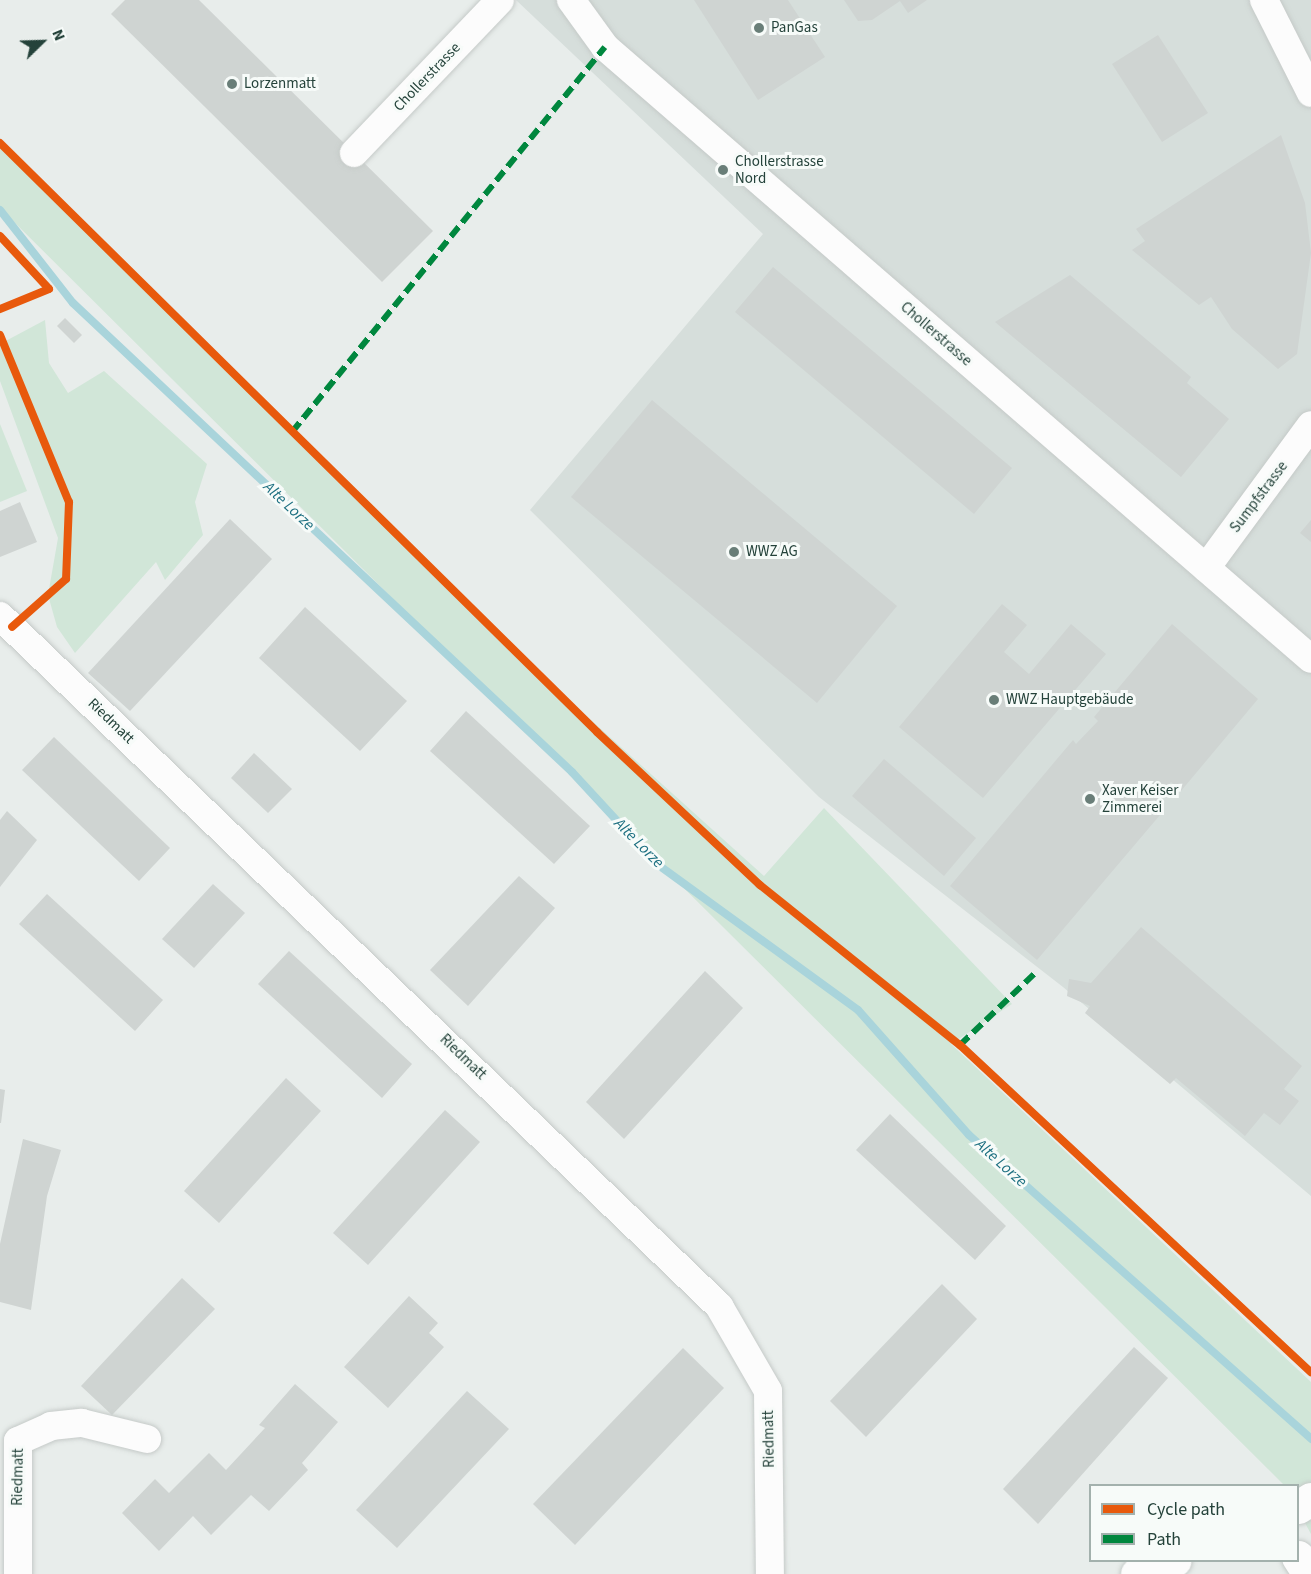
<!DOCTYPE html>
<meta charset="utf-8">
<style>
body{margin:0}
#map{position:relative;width:1311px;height:1574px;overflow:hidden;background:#e8edeb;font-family:"Source Sans 3",sans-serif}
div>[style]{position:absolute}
.built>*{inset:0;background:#d6dedb}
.green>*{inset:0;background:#d1e6d8}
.stream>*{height:8px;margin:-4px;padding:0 4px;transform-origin:4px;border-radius:4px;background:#a9d4db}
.building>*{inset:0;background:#cfd4d2}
.roads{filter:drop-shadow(0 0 2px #c5cac8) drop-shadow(0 0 2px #c5cac8)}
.minor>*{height:28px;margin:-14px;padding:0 14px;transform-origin:14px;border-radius:14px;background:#fcfcfc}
.tertiary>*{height:33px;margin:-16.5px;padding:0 16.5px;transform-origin:16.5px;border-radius:16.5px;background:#fcfcfc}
.quiet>*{height:6px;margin-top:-3px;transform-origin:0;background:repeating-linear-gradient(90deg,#00873e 0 12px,transparent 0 18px)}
.cycleway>*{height:8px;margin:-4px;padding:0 4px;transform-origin:4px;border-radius:4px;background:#e8590c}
.dots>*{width:16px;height:16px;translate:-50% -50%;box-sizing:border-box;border:3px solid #f7fbf9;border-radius:50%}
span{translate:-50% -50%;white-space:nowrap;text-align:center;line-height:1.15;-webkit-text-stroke:6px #f7fbf9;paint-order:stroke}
.poi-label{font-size:15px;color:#24423a}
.left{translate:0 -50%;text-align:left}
.street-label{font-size:15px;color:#24423a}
.water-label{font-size:16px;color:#1c6f80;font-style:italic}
.legend{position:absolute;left:1089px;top:1484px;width:210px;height:78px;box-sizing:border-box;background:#f7fbf9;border:2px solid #a3b1ad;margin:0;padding:8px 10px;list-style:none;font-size:18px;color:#24423a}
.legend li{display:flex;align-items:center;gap:12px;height:30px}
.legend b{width:30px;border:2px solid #a3b1ad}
.north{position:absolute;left:12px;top:12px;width:60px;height:60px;-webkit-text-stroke:4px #f7fbf9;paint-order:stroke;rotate:67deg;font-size:16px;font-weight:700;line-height:24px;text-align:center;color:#24423a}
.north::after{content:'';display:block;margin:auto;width:21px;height:27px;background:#24423a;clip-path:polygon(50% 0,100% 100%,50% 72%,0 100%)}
</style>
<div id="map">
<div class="built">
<i style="clip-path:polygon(516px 0,1311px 0,1311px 1196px,1063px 987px,819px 797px,530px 510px,763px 234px)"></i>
</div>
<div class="green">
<i style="clip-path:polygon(0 146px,470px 611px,764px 876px,824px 808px,1012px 1004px,951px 1044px,1311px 1382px,1311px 1534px,1298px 1510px,1298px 1486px,1284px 1485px,0 208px)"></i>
<i style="clip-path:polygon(45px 320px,49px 363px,68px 393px,104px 371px,207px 464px,195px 502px,203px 535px,165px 580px,156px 562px,75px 653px,57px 627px,48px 595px,58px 538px,0 381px,0 344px)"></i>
<i style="clip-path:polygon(0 424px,27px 491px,0 502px)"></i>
</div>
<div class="stream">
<i style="left:0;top:210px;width:118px;rotate:51.9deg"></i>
<i style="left:73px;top:303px;width:685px;rotate:43.22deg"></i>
<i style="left:572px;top:772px;width:125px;rotate:47.3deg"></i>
<i style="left:657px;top:864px;width:248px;rotate:36deg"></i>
<i style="left:858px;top:1010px;width:167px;rotate:48.4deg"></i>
<i style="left:969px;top:1135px;width:458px;rotate:41.6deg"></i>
</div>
<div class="building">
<i style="clip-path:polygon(125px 0,199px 0,433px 231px,382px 282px,111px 14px)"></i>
<i style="clip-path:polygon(694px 0,788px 0,825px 57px,758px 100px)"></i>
<i style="clip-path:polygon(844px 0,927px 0,908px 13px,900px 1px,872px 20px,858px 21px)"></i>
<i style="clip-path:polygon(1158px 35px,1208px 113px,1162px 142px,1112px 64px)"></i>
<i style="clip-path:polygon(1281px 135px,1305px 203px,1311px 253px,1297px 354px,1278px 369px,1232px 329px,1211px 297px,1199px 305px,1132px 250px,1145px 241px,1136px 229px)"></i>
<i style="clip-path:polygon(773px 267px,1012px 468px,974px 514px,735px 312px)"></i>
<i style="clip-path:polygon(1070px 275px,1191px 377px,1187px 383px,1229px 419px,1181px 477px,995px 322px)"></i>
<i style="clip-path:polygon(65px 318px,82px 335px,74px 343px,57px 326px)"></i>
<i style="clip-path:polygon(652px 400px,897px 606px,817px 703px,571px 497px)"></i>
<i style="clip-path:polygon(20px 502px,37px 542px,0 557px,0 511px)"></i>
<i style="clip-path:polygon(230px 519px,272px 559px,130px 711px,88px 673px)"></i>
<i style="clip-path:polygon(1311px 520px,1311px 542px,1300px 533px)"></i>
<i style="clip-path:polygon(1002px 604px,1027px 625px,1004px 652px,1029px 674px,1071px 624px,1106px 654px,983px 798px,899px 727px)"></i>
<i style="clip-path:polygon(305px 607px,407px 701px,360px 751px,259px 658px)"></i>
<i style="clip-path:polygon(1172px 624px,1258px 699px,1181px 791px,1171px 782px,1151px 807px,1160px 815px,1037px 960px,950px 886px,1073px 740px,1076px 744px,1098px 721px,1094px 717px)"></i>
<i style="clip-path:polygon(466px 711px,590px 826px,554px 864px,430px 751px)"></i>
<i style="clip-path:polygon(54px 737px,170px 848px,139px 881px,22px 770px)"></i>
<i style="clip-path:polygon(254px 753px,292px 789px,268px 813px,231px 778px)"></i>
<i style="clip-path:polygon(884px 759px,976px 838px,944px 876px,852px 796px)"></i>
<i style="clip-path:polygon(7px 811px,37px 840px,0 887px,0 820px)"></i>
<i style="clip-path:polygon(519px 876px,555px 908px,468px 1006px,430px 970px)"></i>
<i style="clip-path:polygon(213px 884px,245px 913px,194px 968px,162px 939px)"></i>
<i style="clip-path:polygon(47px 894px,163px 1000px,135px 1031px,19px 924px)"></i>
<i style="clip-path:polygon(1141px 927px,1302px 1066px,1284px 1089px,1299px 1101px,1280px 1125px,1264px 1113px,1245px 1136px,1176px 1078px,1170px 1084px,1085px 1013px,1090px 1006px,1067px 996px,1069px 979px,1091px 983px)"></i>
<i style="clip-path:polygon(289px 951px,412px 1064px,382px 1098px,258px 984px)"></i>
<i style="clip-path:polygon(705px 971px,743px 1008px,624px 1139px,586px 1102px)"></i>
<i style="clip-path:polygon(286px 1078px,321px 1111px,219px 1223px,184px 1191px)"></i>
<i style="clip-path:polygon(0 1089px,5px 1090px,1px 1123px,0 1123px)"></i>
<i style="clip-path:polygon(445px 1110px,480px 1142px,368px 1265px,333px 1233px)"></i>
<i style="clip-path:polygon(890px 1114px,1006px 1226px,975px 1260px,856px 1150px)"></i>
<i style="clip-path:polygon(23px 1139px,61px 1150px,47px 1196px,31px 1310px,0 1302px,0 1244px)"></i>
<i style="clip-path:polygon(182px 1278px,215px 1309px,112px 1415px,81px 1386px)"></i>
<i style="clip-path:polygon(942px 1284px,977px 1319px,866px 1437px,830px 1401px)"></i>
<i style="clip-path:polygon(409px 1296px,438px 1323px,429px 1333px,444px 1347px,388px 1408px,344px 1367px)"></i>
<i style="clip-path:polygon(1134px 1347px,1168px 1378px,1038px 1524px,1003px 1489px)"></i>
<i style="clip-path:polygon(683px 1348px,724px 1388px,575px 1545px,533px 1504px)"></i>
<i style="clip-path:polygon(295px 1384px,338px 1422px,302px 1463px,308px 1470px,269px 1511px,251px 1495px,211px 1535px,193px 1516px,159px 1551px,122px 1513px,155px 1479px,169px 1493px,209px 1453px,226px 1470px,265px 1428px,259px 1425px)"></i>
<i style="clip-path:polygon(467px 1391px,509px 1429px,397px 1548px,356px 1510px)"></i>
</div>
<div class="roads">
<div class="minor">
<i style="left:571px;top:0;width:58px;rotate:54.1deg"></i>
<i style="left:605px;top:47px;width:934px;rotate:40.92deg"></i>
<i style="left:1264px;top:0;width:104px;rotate:63.2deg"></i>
<i style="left:354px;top:153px;width:211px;rotate:-46.3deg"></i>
<i style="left:1206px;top:568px;width:177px;rotate:-53.7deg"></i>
<i style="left:0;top:616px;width:997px;rotate:43.82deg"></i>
<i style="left:719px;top:1306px;width:98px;rotate:60deg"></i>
<i style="left:768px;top:1391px;width:183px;rotate:89.4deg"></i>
<i style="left:18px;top:1574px;width:133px;rotate:-90deg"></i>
<i style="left:18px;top:1441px;width:36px;rotate:-24deg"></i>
<i style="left:51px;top:1426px;width:31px;rotate:-6deg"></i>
<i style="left:82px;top:1423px;width:67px;rotate:13.8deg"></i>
</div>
<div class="tertiary">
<i style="left:1298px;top:1507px;width:15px;rotate:-32deg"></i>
<i style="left:1298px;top:1557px;width:20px;rotate:57deg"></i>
<i style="left:1137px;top:1574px;width:40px;rotate:-20.2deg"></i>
</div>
</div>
<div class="quiet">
<i style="left:292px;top:432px;width:496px;rotate:-50.9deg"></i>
<i style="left:960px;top:1045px;width:105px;rotate:-43.8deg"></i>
</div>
<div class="cycleway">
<i style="left:0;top:143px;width:839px;rotate:44.61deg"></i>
<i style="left:597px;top:732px;width:224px;rotate:43.2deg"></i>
<i style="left:760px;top:885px;width:256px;rotate:38.7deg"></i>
<i style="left:960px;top:1045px;width:480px;rotate:43deg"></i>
<i style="left:0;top:236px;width:72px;rotate:47.2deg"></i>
<i style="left:49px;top:289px;width:53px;rotate:157.8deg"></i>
<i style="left:0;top:335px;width:181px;rotate:67.6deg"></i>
<i style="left:69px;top:502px;width:77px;rotate:92.2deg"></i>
<i style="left:66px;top:579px;width:72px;rotate:138.4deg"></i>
</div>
<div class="dots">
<i style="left:759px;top:28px;background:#697e78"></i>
<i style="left:232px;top:84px;background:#697e78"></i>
<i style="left:723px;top:170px;background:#697e78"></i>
<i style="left:734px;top:552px;background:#697e78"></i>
<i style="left:994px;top:700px;background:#697e78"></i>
<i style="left:1090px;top:799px;background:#697e78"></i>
</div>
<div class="poi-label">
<span class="left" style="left:771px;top:28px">PanGas</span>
<span class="left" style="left:244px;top:84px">Lorzenmatt</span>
<span class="left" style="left:735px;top:170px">Chollerstrasse<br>Nord</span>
<span class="left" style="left:746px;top:552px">WWZ AG</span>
<span class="left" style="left:1006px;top:700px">WWZ Hauptgebäude</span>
<span class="left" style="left:1102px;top:799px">Xaver Keiser<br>Zimmerei</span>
</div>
<div class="street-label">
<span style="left:427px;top:77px;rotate:-46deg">Chollerstrasse</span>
<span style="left:936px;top:334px;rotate:41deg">Chollerstrasse</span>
<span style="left:1259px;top:497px;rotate:-53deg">Sumpfstrasse</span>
<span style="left:111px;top:721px;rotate:44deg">Riedmatt</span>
<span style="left:463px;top:1057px;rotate:44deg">Riedmatt</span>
<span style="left:769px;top:1439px;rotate:-91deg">Riedmatt</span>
<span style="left:18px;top:1477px;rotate:-89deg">Riedmatt</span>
</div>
<div class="water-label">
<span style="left:289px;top:506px;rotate:43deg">Alte Lorze</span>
<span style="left:639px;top:843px;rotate:45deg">Alte Lorze</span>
<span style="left:1001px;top:1163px;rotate:42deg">Alte Lorze</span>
</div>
<ul class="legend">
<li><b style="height:8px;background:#e8590c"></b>Cycle path</li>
<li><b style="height:8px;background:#00873e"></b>Path</li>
</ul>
<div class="north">N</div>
</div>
